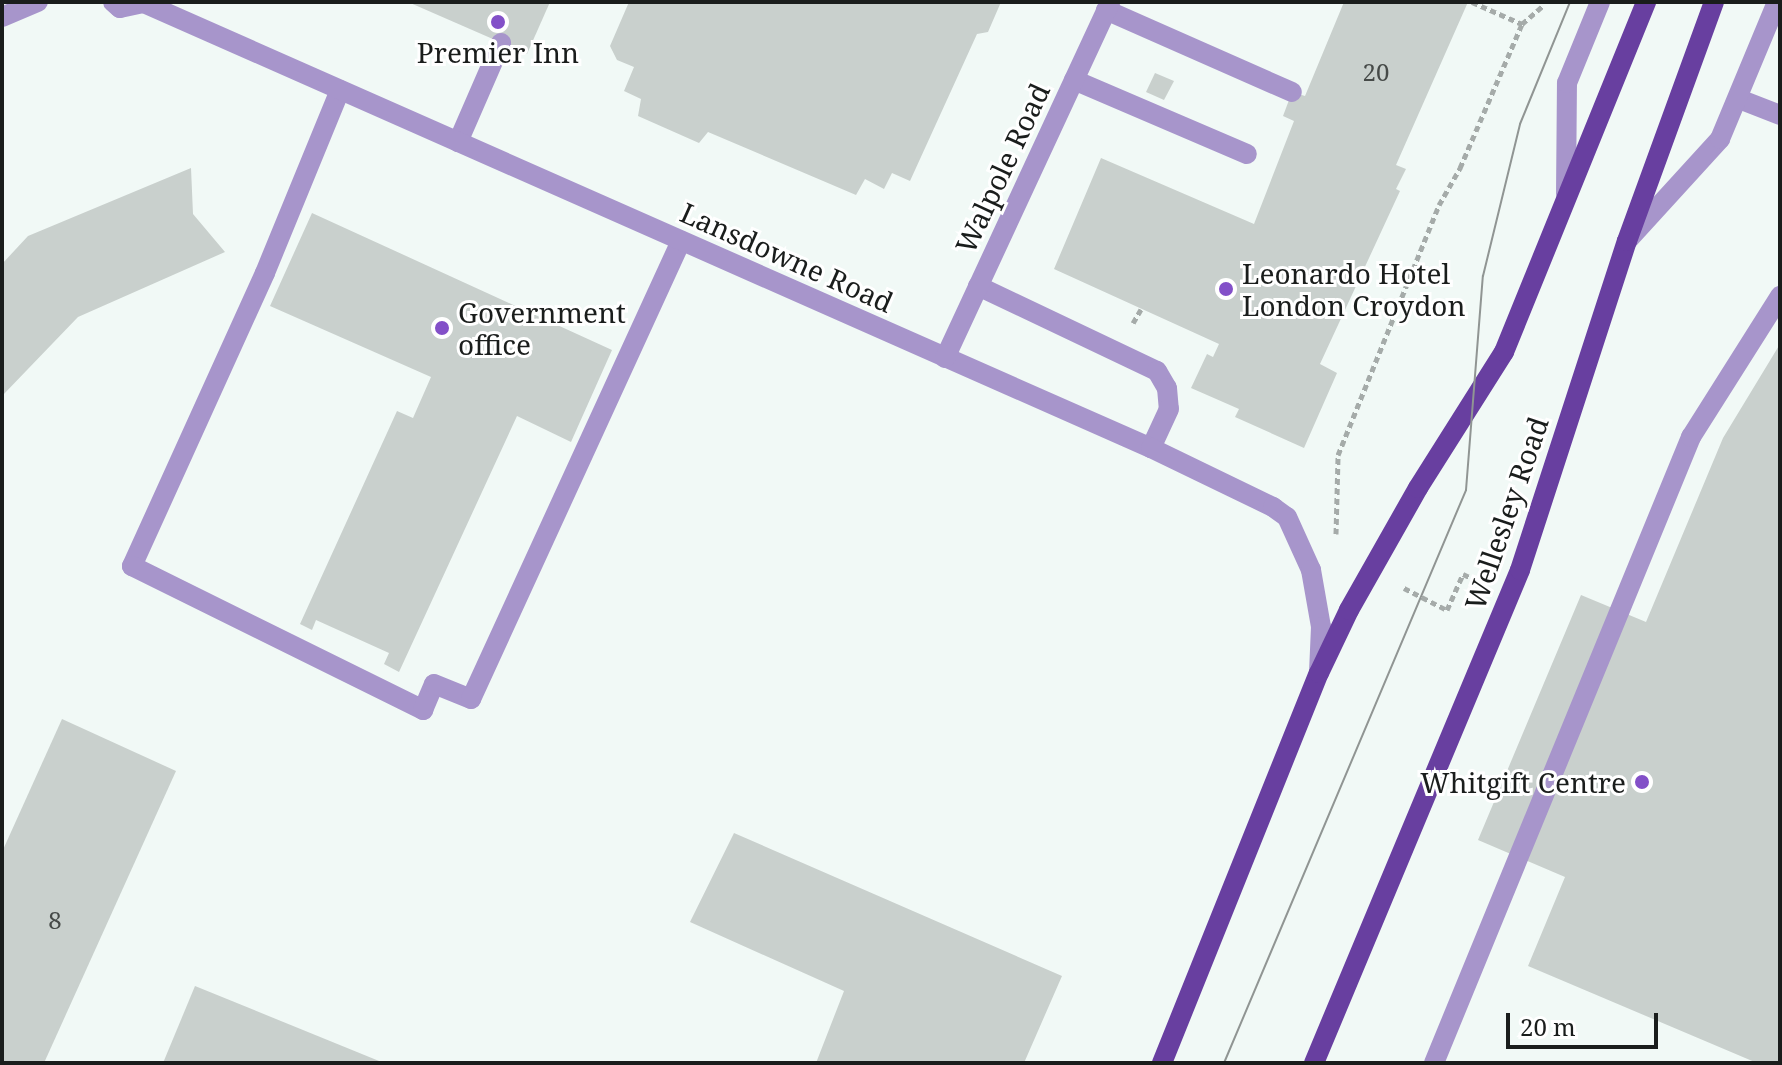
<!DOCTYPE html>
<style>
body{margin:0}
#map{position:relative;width:1782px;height:1065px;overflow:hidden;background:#f1f9f6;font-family:"Noto Serif",serif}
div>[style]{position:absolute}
.building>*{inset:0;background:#c9d0cd}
.path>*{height:5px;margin-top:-2.5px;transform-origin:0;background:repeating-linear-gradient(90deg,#a5aba9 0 6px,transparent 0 10px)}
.lane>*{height:20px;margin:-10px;padding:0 10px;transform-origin:10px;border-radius:10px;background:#a795cb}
.street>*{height:20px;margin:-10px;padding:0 10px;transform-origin:10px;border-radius:10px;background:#a795cb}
.primary>*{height:20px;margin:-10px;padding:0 10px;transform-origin:10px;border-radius:10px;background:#683fa0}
.tram>*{height:2px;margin:-1px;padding:0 1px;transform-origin:1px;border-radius:1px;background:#909593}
.dots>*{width:22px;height:22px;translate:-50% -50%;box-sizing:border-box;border:4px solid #fff;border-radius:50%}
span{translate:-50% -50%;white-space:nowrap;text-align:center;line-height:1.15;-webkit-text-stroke:6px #fff;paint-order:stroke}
.number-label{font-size:24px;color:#464a48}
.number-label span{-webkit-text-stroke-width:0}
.poi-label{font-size:28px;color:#1a1d1c}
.left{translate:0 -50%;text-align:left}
.right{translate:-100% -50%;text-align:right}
.street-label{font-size:28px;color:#1a1d1c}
.frame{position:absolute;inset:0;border:4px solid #1a1d1c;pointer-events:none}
.scale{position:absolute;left:1506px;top:1013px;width:152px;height:36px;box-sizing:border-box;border:4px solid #1a1d1c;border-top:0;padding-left:10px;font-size:24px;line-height:28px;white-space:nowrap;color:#1a1d1c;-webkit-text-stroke:6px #fff;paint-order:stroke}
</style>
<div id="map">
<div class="building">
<i style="clip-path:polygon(408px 2px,550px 2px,527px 54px)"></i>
<i style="clip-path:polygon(629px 2px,1001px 2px,988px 32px,977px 34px,910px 181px,892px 173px,884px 189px,865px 179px,856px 195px,708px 132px,699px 143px,638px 116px,641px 99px,624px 91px,634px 67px,617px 60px,610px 46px)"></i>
<i style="clip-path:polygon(1344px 2px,1468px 2px,1396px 165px,1406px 169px,1396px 189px,1400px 191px,1320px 364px,1337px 373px,1304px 448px,1235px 417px,1239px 409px,1191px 388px,1207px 354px,1213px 357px,1219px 344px,1054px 269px,1101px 158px,1254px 224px,1294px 121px,1283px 116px,1292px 92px,1305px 96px)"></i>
<i style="clip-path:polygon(1155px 73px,1174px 81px,1164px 100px,1146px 92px)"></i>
<i style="clip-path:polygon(191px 168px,193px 214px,225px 252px,78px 317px,2px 396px,2px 264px,28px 236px)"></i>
<i style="clip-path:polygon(312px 213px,612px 350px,571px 442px,517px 416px,399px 672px,384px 664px,389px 653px,316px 620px,312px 630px,300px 624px,397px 411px,413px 418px,431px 377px,270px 306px)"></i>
<i style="clip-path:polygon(1780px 344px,1780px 1063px,1757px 1063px,1528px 966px,1565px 877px,1478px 840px,1581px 595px,1646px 622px,1723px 438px)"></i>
<i style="clip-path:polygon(62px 719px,176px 771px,44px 1063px,2px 1063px,2px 852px)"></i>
<i style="clip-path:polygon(734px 833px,1062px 976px,1024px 1063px,816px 1063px,844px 991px,690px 922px)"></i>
<i style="clip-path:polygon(195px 986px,384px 1063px,163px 1063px)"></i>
</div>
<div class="path">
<i style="left:1472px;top:2px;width:55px;rotate:23.7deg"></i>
<i style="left:1133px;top:323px;width:16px;rotate:-60deg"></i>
<i style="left:1336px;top:534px;width:79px;rotate:-88.5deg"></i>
<i style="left:1338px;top:455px;width:270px;rotate:-68deg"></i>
<i style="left:1439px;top:205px;width:43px;rotate:-60.4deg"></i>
<i style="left:1460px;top:168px;width:157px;rotate:-66.7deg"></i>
<i style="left:1522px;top:24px;width:29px;rotate:-41deg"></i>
<i style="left:1404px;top:588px;width:48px;rotate:27.1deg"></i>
<i style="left:1447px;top:610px;width:39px;rotate:-66deg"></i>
<i style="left:1463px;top:574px;width:14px;rotate:25deg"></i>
</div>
<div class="lane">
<i style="left:1106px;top:10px;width:203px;rotate:23.8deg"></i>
<i style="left:1074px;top:80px;width:188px;rotate:23.2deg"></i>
<i style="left:340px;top:90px;width:198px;rotate:112.3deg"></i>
<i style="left:265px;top:273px;width:322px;rotate:114.4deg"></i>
<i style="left:132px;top:566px;width:325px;rotate:26.3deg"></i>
<i style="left:423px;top:710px;width:28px;rotate:-67deg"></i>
<i style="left:434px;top:684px;width:40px;rotate:22deg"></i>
<i style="left:471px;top:699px;width:504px;rotate:-65.37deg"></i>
<i style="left:1739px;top:99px;width:44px;rotate:21.3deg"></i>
<i style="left:458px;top:142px;width:108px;rotate:-66.5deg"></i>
<i style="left:978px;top:286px;width:198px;rotate:25.4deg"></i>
<i style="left:1157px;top:371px;width:20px;rotate:60deg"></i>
<i style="left:1167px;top:388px;width:21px;rotate:85deg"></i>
<i style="left:1169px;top:409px;width:43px;rotate:114.8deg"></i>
<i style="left:1434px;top:1063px;width:677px;rotate:-67.68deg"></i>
<i style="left:1691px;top:437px;width:167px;rotate:-57.7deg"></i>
</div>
<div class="street">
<i style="left:113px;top:2px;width:9px;rotate:41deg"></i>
<i style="left:120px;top:8px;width:25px;rotate:-12deg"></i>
<i style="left:144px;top:3px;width:1101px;rotate:23.84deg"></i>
<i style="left:1151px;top:448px;width:136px;rotate:25.8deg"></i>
<i style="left:1273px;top:507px;width:17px;rotate:36deg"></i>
<i style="left:1287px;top:517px;width:58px;rotate:65.6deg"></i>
<i style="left:1311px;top:570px;width:58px;rotate:80deg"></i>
<i style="left:1321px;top:627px;width:46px;rotate:92.5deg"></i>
<i style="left:2px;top:17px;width:39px;rotate:-23deg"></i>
<i style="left:1566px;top:194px;width:111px;rotate:-89.5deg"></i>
<i style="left:1567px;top:83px;width:87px;rotate:-67.8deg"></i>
<i style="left:1627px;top:241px;width:138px;rotate:-47.6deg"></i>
<i style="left:1720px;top:139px;width:148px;rotate:-67.4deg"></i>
<i style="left:945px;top:358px;width:392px;rotate:-65.1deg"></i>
</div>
<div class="primary">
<i style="left:1162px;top:1063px;width:420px;rotate:-68.1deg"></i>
<i style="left:1319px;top:673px;width:70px;rotate:-64.5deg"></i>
<i style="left:1349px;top:610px;width:140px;rotate:-60.5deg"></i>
<i style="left:1418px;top:488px;width:161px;rotate:-57.7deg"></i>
<i style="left:1504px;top:352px;width:378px;rotate:-67.9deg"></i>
<i style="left:1314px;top:1063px;width:534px;rotate:-67.32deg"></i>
<i style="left:1520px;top:570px;width:346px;rotate:-72deg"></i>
<i style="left:1627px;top:241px;width:254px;rotate:-70deg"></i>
</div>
<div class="tram">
<i style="left:1224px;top:1063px;width:622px;rotate:-67.1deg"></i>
<i style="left:1466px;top:490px;width:215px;rotate:-85.5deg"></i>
<i style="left:1483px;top:276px;width:156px;rotate:-76.3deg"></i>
<i style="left:1520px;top:124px;width:132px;rotate:-67.7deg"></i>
</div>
<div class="dots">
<i style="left:498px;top:22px;background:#8350c8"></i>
<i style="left:1226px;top:289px;background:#8350c8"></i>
<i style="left:442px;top:328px;background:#8350c8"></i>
<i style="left:1642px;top:782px;background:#8350c8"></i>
</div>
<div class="number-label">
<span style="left:1376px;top:72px">20</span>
<span style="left:55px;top:920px">8</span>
</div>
<div class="poi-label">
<span style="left:498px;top:52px">Premier Inn</span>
<span class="left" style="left:1242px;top:289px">Leonardo Hotel<br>London Croydon</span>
<span class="left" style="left:458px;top:328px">Government<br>office</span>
<span class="right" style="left:1626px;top:782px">Whitgift Centre</span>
</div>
<div class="street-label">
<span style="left:1002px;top:168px;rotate:-65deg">Walpole Road</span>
<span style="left:787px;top:257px;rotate:24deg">Lansdowne Road</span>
<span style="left:1506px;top:513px;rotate:-71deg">Wellesley Road</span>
</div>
<div class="frame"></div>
<div class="scale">20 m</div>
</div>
